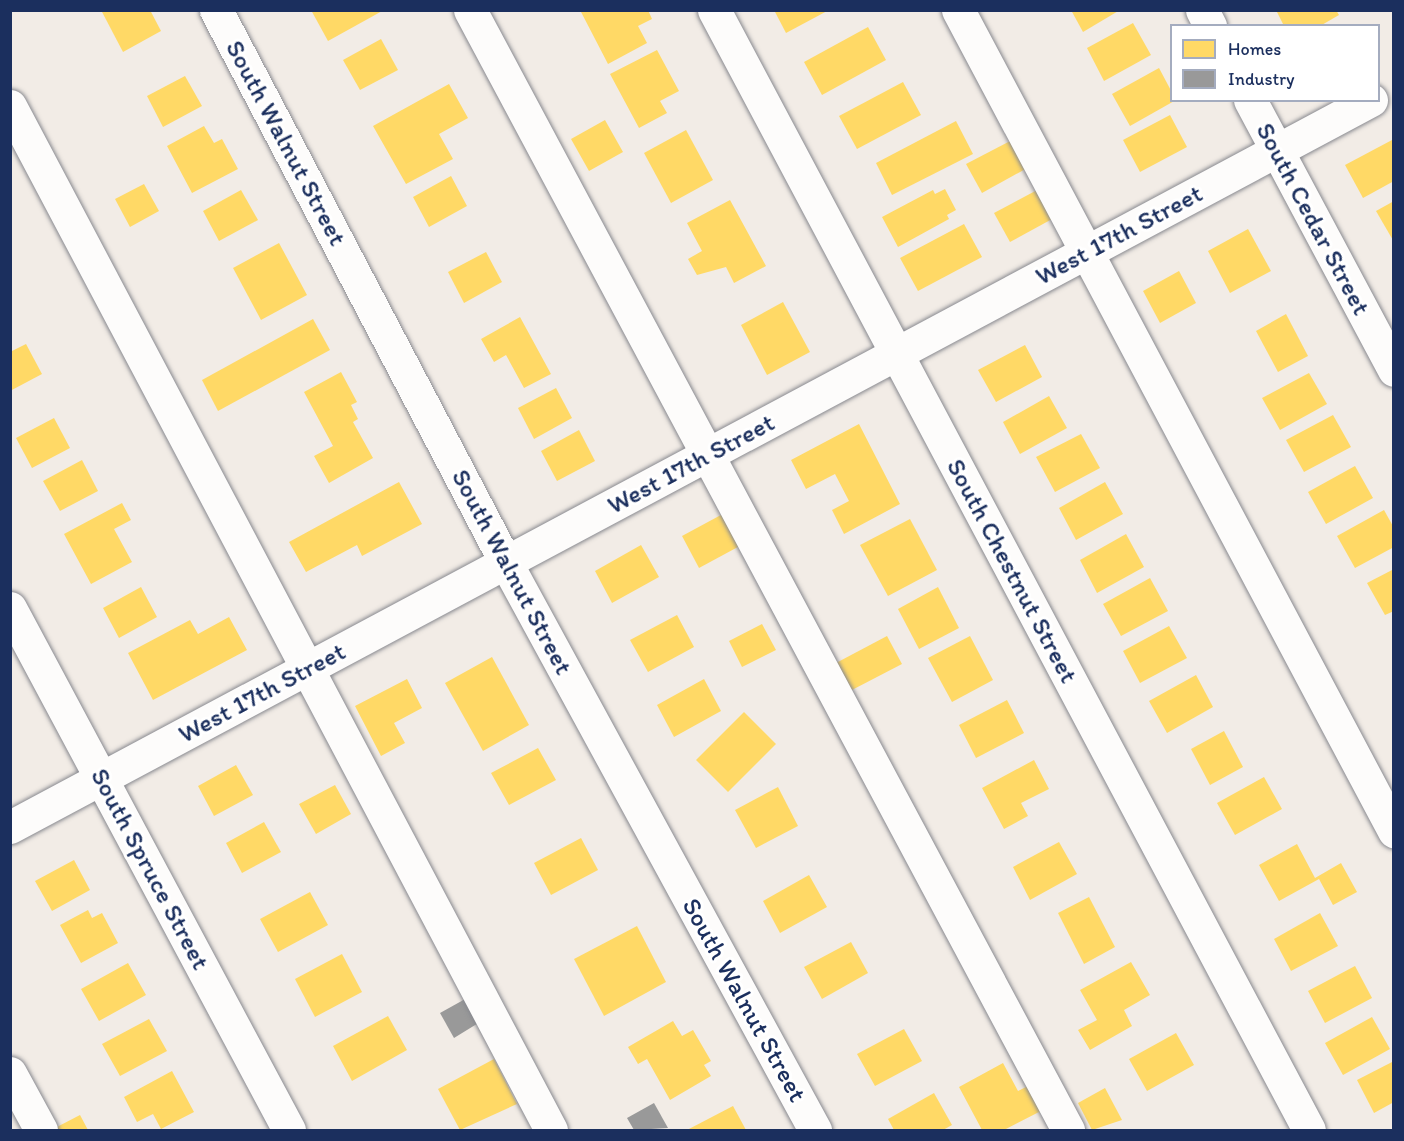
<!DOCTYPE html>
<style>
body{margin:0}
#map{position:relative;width:1404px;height:1141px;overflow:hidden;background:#f2ece6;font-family:Itim,sans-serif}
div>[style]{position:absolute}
.homes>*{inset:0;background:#ffd966}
.industry>*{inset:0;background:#999}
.roads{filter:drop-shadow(0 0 2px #88898f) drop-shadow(0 0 2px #88898f)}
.minor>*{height:33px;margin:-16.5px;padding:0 16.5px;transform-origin:16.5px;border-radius:16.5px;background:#fdfcfb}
span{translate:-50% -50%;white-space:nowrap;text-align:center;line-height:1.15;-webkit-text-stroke:6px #fff;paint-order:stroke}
.street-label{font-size:26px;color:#1b2f5e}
.frame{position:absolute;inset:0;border:12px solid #1b2f5e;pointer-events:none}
.legend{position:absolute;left:1170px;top:24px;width:210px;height:78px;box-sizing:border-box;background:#fff;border:2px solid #a4acbf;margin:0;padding:8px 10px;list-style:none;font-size:18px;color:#1b2f5e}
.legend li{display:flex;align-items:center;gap:12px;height:30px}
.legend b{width:30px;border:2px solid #a4acbf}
</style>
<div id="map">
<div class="homes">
<i style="clip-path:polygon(101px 10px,150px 10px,161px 31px,123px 52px)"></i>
<i style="clip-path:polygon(311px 10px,384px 10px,328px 41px)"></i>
<i style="clip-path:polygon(580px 10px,648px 10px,652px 19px,638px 26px,647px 43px,608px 64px)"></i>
<i style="clip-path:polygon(774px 10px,829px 10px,786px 33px)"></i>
<i style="clip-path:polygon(1071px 10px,1120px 10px,1083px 32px)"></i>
<i style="clip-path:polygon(1276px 10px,1336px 10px,1339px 15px,1320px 26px,1284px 26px)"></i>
<i style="clip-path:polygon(1133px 23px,1151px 55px,1104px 81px,1087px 48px)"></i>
<i style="clip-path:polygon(868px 27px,886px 60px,822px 95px,804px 62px)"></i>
<i style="clip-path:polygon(381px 39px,398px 70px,360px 90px,343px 60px)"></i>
<i style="clip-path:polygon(657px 50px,679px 91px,660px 101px,667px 113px,639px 128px,610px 74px)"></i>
<i style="clip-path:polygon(1159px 68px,1176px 100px,1130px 126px,1112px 94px)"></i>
<i style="clip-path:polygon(185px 76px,202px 106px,163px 127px,147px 96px)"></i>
<i style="clip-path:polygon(903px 82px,921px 115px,857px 149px,839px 116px)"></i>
<i style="clip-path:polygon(449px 84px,468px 118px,439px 134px,453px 159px,406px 184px,373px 126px)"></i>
<i style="clip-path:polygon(1170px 115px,1187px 147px,1140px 172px,1123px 140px)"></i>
<i style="clip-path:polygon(605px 120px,623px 152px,589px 171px,571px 139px)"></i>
<i style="clip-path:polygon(956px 121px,973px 154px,892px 195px,876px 163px)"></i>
<i style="clip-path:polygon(204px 126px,214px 143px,222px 139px,238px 169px,192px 193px,167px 146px)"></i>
<i style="clip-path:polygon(686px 130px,713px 180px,671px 203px,644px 153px)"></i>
<i style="clip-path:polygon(1014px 139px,1029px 167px,982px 193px,966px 164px)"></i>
<i style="clip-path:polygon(1392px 140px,1394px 181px,1363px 198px,1345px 165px)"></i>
<i style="clip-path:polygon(451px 176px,467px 206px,429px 227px,413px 197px)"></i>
<i style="clip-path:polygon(144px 184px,159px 211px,130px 227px,115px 199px)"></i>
<i style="clip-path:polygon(945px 189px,956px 210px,947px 215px,949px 219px,898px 247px,882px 217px,933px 190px,935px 194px)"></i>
<i style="clip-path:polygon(1039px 189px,1054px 218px,1010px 242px,994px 213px)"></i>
<i style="clip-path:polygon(241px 190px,258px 220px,219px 241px,203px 211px)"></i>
<i style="clip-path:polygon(730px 200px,766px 266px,734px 283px,726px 267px,697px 275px,688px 259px,702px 251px,687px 223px)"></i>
<i style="clip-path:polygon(1394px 201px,1394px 242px,1376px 211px)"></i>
<i style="clip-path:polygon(964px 224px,982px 257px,918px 291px,900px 258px)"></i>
<i style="clip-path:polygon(1248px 229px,1271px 271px,1230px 293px,1208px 251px)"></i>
<i style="clip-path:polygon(279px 243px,307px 295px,261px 320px,233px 268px)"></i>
<i style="clip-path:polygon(486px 252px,502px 282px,464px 303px,448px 272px)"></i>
<i style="clip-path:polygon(1179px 271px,1196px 303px,1160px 323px,1143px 291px)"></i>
<i style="clip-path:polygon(783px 302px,810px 352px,767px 375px,741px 325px)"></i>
<i style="clip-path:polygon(1286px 314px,1308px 356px,1278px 372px,1256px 331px)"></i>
<i style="clip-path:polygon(520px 317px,551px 374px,524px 388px,506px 355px,494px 362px,481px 339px)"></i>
<i style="clip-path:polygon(313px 319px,330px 350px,218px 411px,202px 380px)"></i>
<i style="clip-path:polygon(26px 344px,42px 374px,10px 391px,10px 352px)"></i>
<i style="clip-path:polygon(1025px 345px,1042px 377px,996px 402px,978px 370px)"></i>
<i style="clip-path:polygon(341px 372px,357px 402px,351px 405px,358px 419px,353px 422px,373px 458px,329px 483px,314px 456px,333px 446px,304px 392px)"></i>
<i style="clip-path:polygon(1309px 373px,1327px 404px,1280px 430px,1262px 398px)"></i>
<i style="clip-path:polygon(556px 388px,572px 418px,534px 439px,518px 408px)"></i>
<i style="clip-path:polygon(1049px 396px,1067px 428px,1020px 454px,1003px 422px)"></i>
<i style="clip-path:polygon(1333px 415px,1351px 447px,1304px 472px,1286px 440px)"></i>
<i style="clip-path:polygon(54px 418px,70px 448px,32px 468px,16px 438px)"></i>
<i style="clip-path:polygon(859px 424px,900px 504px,844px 534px,832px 510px,849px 501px,835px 474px,806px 489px,791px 460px)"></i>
<i style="clip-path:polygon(579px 430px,595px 461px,557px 481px,541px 451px)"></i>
<i style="clip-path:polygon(1081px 434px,1100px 468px,1055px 492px,1036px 457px)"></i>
<i style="clip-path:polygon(82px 460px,98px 491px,60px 511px,43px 481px)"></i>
<i style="clip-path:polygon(1355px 466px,1373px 498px,1326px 524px,1308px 492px)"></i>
<i style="clip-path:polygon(399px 482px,422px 524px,362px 556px,357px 545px,306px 572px,289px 542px)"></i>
<i style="clip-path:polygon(1105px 482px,1123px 514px,1076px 540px,1059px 508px)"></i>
<i style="clip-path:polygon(122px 503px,131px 520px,114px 529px,132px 562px,91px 584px,64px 534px)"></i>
<i style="clip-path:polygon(732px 509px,749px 541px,699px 568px,682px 536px)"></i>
<i style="clip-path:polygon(1384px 510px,1394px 528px,1394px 547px,1355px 568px,1337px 536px)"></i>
<i style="clip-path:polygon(910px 519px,937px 570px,888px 596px,860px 545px)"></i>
<i style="clip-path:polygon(1126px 534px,1144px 567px,1097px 593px,1080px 560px)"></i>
<i style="clip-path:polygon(641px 545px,659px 577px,612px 603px,595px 571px)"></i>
<i style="clip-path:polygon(1394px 569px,1394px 611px,1385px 615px,1367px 583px)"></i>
<i style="clip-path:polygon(1150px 578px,1168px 611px,1121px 636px,1103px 604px)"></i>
<i style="clip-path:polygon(141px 587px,157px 617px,119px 638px,103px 608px)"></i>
<i style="clip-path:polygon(938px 587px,959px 628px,919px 649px,898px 609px)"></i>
<i style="clip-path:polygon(677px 615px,694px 647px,648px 672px,630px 640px)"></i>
<i style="clip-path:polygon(229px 617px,247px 650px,153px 700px,128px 653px,190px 620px,198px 634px)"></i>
<i style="clip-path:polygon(762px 624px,776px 650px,742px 667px,729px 641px)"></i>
<i style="clip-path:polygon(1169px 626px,1187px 658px,1140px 683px,1123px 651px)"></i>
<i style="clip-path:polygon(887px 636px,902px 664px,850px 691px,836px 663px)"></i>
<i style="clip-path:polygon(970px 636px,993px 680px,952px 702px,928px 658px)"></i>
<i style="clip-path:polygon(492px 657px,529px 725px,483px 751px,445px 683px)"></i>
<i style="clip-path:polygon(1196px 675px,1213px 707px,1167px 733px,1149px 701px)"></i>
<i style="clip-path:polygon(407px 679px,422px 708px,394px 723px,405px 743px,381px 756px,355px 706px)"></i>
<i style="clip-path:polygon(704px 679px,721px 711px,674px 737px,657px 705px)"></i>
<i style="clip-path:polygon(1007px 700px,1024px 733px,976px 758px,959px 725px)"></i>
<i style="clip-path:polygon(744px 712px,776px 744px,728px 792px,696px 760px)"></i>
<i style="clip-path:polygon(1224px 731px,1243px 767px,1210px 785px,1191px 749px)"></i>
<i style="clip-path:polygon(538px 748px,556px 780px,509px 805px,491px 773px)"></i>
<i style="clip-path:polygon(1034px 760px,1049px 789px,1021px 803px,1028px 816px,1004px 829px,982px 788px)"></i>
<i style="clip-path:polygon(236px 765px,253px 795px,214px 816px,198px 786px)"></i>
<i style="clip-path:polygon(1264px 777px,1282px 809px,1235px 835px,1217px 803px)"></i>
<i style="clip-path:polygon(335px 785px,351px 814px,316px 834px,299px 804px)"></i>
<i style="clip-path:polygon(778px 787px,798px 826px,756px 848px,735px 810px)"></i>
<i style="clip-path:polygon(264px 822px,281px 852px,242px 873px,226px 843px)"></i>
<i style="clip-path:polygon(581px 838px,598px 870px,551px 895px,534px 863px)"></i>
<i style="clip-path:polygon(1059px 842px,1077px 874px,1030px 900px,1013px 867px)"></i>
<i style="clip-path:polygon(1297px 844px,1315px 878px,1341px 863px,1357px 892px,1333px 905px,1319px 879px,1279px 901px,1259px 865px)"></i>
<i style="clip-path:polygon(74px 860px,90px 890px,52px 911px,35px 881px)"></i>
<i style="clip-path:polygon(809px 875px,827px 907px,780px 933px,763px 901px)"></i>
<i style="clip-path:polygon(310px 892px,328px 925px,278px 952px,260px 919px)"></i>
<i style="clip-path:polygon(1089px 897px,1115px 947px,1084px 964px,1058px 913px)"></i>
<i style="clip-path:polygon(88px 910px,92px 918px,102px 913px,118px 943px,81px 963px,60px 925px)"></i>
<i style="clip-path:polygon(1320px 913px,1338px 946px,1291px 971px,1274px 939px)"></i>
<i style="clip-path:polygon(637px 926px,666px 982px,604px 1016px,574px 959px)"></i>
<i style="clip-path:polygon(851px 942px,868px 973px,822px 999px,804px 967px)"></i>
<i style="clip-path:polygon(342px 954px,362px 992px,315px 1017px,295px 979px)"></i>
<i style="clip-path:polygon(1131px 962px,1150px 995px,1124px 1010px,1132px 1026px,1090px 1050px,1078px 1030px,1097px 1020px,1080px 990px)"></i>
<i style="clip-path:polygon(128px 963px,146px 995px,99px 1021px,81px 989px)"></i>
<i style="clip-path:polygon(1355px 966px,1372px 998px,1325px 1023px,1308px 991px)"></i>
<i style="clip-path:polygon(388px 1016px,407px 1050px,352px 1081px,333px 1046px)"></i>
<i style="clip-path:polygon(1372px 1017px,1390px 1049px,1343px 1075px,1325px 1043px)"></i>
<i style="clip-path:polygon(149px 1019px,167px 1051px,120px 1076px,102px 1044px)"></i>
<i style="clip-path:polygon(673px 1021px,682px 1036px,693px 1030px,711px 1061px,704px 1065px,711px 1076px,670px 1100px,647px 1059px,638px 1064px,628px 1047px)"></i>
<i style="clip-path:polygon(904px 1029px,922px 1061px,875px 1086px,857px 1054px)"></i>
<i style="clip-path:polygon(1176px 1033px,1194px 1065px,1147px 1091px,1129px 1059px)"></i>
<i style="clip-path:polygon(494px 1059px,517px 1104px,460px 1130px,438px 1089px)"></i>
<i style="clip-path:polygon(1394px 1061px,1394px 1102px,1374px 1113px,1357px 1080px)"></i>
<i style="clip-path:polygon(1003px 1063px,1018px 1091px,1028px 1086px,1041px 1111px,1004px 1130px,982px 1130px,959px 1087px)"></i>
<i style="clip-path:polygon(172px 1071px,194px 1112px,161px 1129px,153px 1114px,137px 1122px,124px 1097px)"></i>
<i style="clip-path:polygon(1105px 1088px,1122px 1120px,1092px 1130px,1078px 1103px)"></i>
<i style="clip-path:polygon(934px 1093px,952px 1125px,943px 1130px,894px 1130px,888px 1119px)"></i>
<i style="clip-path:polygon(733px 1106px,746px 1130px,687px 1130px)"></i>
<i style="clip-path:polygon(80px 1115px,88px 1130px,56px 1130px,55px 1128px)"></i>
</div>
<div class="industry">
<i style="clip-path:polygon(467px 998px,480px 1022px,454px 1038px,440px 1013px)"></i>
<i style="clip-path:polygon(654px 1103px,668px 1128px,634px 1130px,627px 1118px)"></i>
</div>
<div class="roads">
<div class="minor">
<i style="left:216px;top:10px;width:624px;rotate:62.33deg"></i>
<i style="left:506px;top:563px;width:646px;rotate:61.41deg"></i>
<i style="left:470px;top:10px;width:1270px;rotate:61.9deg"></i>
<i style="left:714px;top:10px;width:1268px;rotate:62.02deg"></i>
<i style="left:958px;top:10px;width:930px;rotate:62.03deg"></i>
<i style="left:1202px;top:10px;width:18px;rotate:63deg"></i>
<i style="left:1250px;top:100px;width:306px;rotate:61.9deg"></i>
<i style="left:10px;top:106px;width:1158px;rotate:62.15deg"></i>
<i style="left:10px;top:608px;width:592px;rotate:61.88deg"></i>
<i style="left:10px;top:827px;width:1543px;rotate:-28.11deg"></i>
<i style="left:10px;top:1073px;width:65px;rotate:61.5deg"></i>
</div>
</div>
<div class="street-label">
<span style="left:286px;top:143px;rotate:62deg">South Walnut Street</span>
<span style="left:1313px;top:219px;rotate:62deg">South Cedar Street</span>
<span style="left:1119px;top:235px;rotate:-28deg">West 17th Street</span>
<span style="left:691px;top:464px;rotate:-28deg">West 17th Street</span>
<span style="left:1012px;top:571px;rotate:62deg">South Chestnut Street</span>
<span style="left:512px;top:572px;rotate:62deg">South Walnut Street</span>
<span style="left:262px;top:693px;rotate:-28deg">West 17th Street</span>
<span style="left:150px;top:869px;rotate:62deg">South Spruce Street</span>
<span style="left:744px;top:1000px;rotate:61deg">South Walnut Street</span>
</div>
<div class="frame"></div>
<ul class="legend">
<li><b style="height:16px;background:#ffd966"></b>Homes</li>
<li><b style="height:16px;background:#999"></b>Industry</li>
</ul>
</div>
